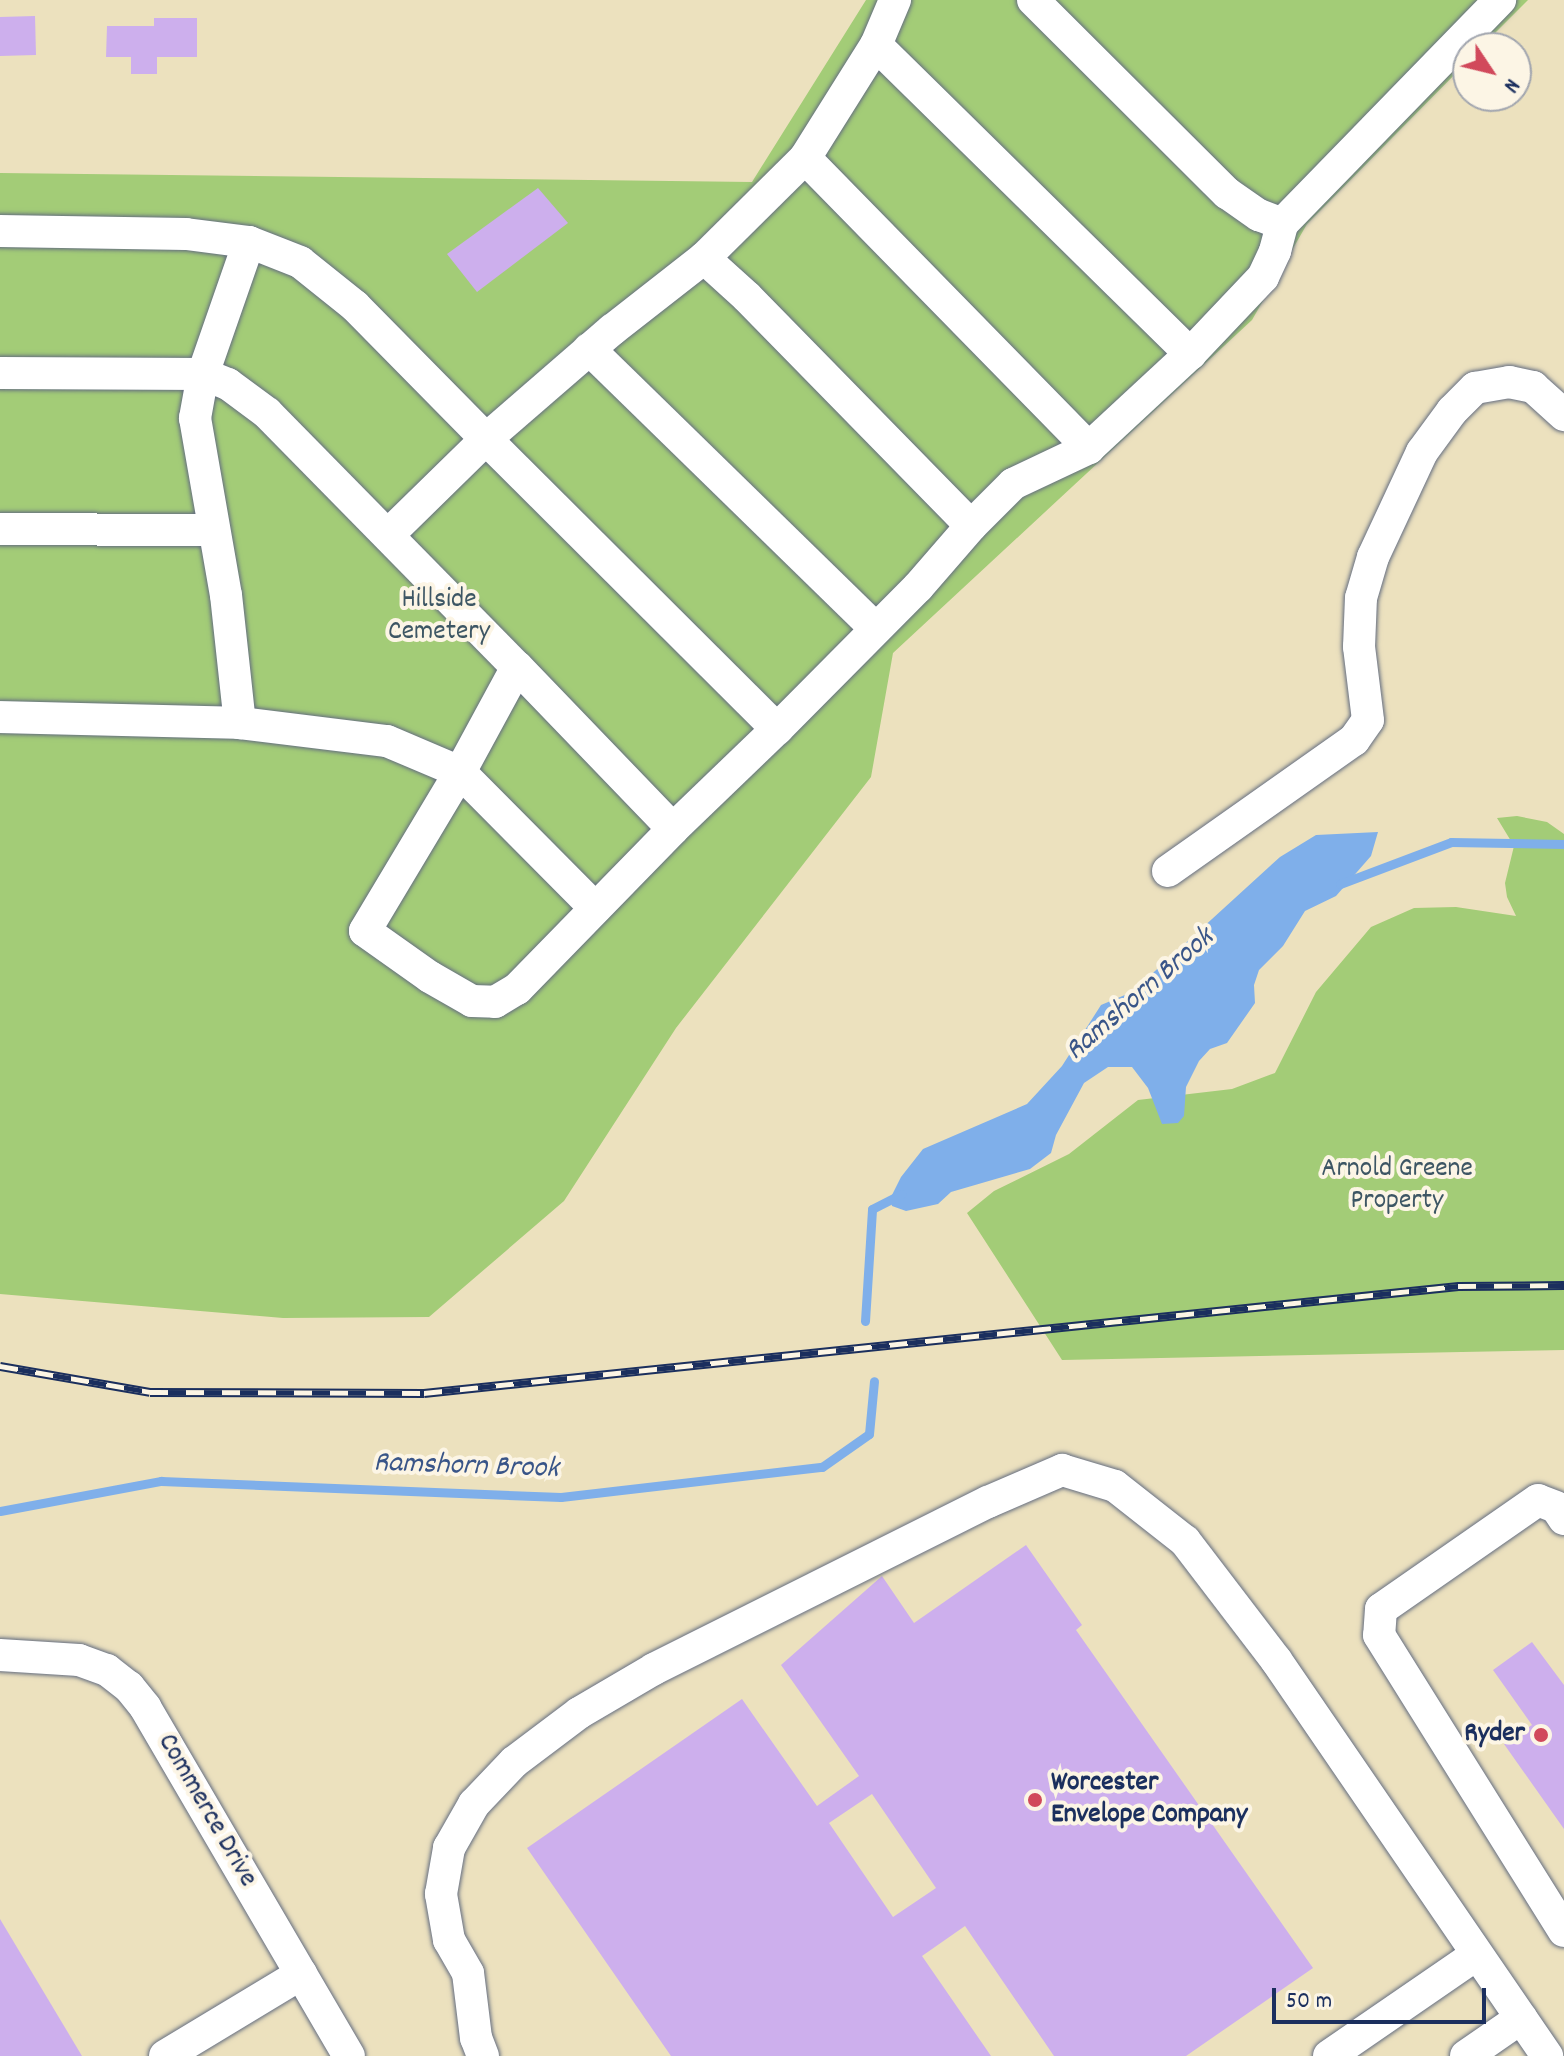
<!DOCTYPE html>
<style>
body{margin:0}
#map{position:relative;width:1564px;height:2056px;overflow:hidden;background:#ece1be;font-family:Dekko,sans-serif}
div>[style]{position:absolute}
.green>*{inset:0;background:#a3cc77}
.water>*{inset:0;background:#7fafea}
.stream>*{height:9px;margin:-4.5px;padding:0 4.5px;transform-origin:4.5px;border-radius:4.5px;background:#7fafea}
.building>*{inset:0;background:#cdafed}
.roads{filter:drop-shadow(0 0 2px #646d80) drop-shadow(0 0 2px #646d80)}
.minor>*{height:32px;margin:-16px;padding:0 16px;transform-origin:16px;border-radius:16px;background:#fff}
.rail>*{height:9px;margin-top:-4.5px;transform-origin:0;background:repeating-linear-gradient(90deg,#fcf5e5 0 18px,#1b2f5e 0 36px);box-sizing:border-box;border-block:2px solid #1b2f5e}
.dots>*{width:22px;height:22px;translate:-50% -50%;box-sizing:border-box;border:4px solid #fcf5e5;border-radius:50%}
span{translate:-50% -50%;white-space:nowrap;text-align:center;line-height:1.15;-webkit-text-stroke:8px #fcf5e5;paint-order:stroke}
.park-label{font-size:28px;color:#3d5664}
.poi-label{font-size:28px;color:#1b2f5e;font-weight:700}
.right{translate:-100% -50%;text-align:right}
.left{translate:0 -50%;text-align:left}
.street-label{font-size:28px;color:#1b2f5e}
.water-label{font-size:30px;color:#395588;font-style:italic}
.north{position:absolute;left:1452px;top:32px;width:80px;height:80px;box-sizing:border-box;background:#fcf5e5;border:2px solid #a2a6af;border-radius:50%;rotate:125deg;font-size:22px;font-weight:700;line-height:32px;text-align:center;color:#1b2f5e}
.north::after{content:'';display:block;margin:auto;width:28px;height:36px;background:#d1495b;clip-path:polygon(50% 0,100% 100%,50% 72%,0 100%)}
.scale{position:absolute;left:1272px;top:1988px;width:214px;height:36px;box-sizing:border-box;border:4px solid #1b2f5e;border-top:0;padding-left:10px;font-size:24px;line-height:28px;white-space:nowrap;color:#1b2f5e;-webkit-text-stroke:6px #fcf5e5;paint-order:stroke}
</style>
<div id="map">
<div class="green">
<i style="clip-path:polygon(866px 0,1528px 0,1480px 48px,1468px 48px,1468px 61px,1307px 224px,1252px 320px,893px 653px,871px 777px,676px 1028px,564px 1201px,429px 1317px,283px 1318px,0 1294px,0 173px,752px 182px)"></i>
<i style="clip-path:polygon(1517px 816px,1547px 822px,1564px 834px,1564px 1350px,1062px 1360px,967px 1213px,994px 1191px,1069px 1154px,1138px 1100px,1232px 1089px,1275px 1073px,1316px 992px,1371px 927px,1414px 908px,1456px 907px,1516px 916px,1507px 897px,1505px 883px,1514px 846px,1497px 818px)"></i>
</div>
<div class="water">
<i style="clip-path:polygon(1378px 832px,1371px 856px,1336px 896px,1305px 911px,1283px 946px,1259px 970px,1254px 985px,1255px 1003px,1227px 1043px,1210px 1049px,1199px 1061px,1186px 1087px,1184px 1116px,1178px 1123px,1162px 1124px,1148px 1088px,1132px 1067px,1108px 1067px,1084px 1083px,1056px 1135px,1051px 1153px,1030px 1169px,951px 1192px,938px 1204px,906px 1211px,892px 1206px,890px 1199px,901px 1177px,923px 1149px,1027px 1104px,1062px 1066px,1101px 1005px,1132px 992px,1280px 857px,1316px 835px)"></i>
</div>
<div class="stream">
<i style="left:1340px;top:884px;width:119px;rotate:-20.7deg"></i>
<i style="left:1451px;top:842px;width:113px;rotate:1deg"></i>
<i style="left:865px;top:1321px;width:112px;rotate:-86.4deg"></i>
<i style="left:872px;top:1209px;width:33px;rotate:-27deg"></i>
<i style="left:0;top:1511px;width:164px;rotate:-10.6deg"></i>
<i style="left:161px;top:1481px;width:400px;rotate:2.3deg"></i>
<i style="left:561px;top:1497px;width:263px;rotate:-6.6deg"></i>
<i style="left:822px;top:1467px;width:57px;rotate:-35.1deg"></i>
<i style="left:869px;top:1434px;width:53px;rotate:-84.6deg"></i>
</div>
<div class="building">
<i style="clip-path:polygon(35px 16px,36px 55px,0 56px,0 17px)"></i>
<i style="clip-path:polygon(154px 18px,197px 18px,197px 57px,157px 57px,157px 74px,131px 74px,131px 57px,106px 57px,107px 26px,154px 26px)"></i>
<i style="clip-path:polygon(538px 188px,568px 223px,477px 292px,447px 254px)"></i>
<i style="clip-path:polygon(evenodd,1026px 1545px,1082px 1625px,1076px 1630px,1313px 1968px,1186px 2056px,1054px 2056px,965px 1926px,922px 1956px,991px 2056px,671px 2056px,527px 1848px,742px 1699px,817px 1806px,859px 1776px,781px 1665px,882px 1576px,914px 1623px,1026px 1545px,872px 1794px,936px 1888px,893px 1917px,829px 1823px,872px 1794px)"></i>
<i style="clip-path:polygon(1532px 1642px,1564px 1685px,1564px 1829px,1504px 1744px,1532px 1725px,1493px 1670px)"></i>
<i style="clip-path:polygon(0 1919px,82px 2056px,0 2056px)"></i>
</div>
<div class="roads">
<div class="minor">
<i style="left:1033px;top:0;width:274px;rotate:44.9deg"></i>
<i style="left:1227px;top:193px;width:39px;rotate:35deg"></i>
<i style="left:1259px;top:215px;width:25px;rotate:21deg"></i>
<i style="left:1282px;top:224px;width:313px;rotate:-45.8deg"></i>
<i style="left:876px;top:45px;width:441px;rotate:44.5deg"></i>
<i style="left:1190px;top:354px;width:138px;rotate:137.1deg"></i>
<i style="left:805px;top:158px;width:133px;rotate:-57.9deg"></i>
<i style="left:876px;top:45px;width:49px;rotate:-67.1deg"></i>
<i style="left:0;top:231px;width:186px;rotate:0.9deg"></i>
<i style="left:186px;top:234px;width:64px;rotate:7.2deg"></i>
<i style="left:704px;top:258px;width:142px;rotate:-44.7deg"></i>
<i style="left:805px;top:158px;width:406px;rotate:45.6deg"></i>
<i style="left:1089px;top:448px;width:84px;rotate:154.7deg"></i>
<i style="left:1013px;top:484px;width:59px;rotate:135deg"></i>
<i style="left:589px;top:349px;width:400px;rotate:44.3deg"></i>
<i style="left:1190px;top:354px;width:106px;rotate:-46.5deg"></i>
<i style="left:1263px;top:277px;width:29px;rotate:-65deg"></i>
<i style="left:1275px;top:251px;width:28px;rotate:-75deg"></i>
<i style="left:0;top:373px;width:203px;rotate:0.3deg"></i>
<i style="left:203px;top:374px;width:45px;rotate:100.3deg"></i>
<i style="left:195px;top:418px;width:180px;rotate:80.1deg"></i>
<i style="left:226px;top:595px;width:129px;rotate:83.8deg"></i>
<i style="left:240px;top:723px;width:148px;rotate:7deg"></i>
<i style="left:387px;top:741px;width:79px;rotate:23deg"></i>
<i style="left:460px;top:772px;width:185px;rotate:120.9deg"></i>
<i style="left:365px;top:931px;width:80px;rotate:35.3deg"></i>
<i style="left:430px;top:977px;width:48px;rotate:29.7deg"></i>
<i style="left:472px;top:1001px;width:23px;rotate:2deg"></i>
<i style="left:495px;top:1002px;width:26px;rotate:-31deg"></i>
<i style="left:517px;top:989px;width:223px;rotate:-45.7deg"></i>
<i style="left:673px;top:829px;width:225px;rotate:-133.9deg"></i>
<i style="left:517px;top:667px;width:119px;rotate:118.5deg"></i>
<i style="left:460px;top:772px;width:192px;rotate:45.2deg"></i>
<i style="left:0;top:529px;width:214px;rotate:0.3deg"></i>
<i style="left:389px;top:534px;width:136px;rotate:-44.4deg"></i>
<i style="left:486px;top:439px;width:187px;rotate:-134.6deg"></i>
<i style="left:355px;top:306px;width:70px;rotate:-141.3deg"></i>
<i style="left:300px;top:262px;width:55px;rotate:-158.6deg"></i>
<i style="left:249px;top:242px;width:140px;rotate:109.2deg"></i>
<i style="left:203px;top:374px;width:27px;rotate:22deg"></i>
<i style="left:228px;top:384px;width:49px;rotate:36.6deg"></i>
<i style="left:267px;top:413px;width:356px;rotate:45.5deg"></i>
<i style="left:0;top:717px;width:240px;rotate:1.4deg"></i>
<i style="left:673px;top:829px;width:144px;rotate:-43.9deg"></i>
<i style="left:777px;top:729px;width:411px;rotate:-135.1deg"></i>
<i style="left:486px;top:439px;width:167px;rotate:-40.9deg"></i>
<i style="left:612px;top:330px;width:117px;rotate:-38deg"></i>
<i style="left:704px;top:258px;width:58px;rotate:42.2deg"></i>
<i style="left:747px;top:297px;width:320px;rotate:45.6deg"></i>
<i style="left:971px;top:526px;width:81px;rotate:131deg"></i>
<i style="left:918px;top:587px;width:200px;rotate:134.8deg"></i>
<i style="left:1168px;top:871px;width:228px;rotate:-35.2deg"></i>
<i style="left:1354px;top:740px;width:24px;rotate:-55deg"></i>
<i style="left:1368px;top:720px;width:74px;rotate:-97deg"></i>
<i style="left:1359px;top:647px;width:49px;rotate:-87.7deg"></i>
<i style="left:1361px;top:598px;width:43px;rotate:-73.7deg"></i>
<i style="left:1373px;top:557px;width:116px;rotate:-65deg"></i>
<i style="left:1422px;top:452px;width:51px;rotate:-53.8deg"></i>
<i style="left:1452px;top:411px;width:33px;rotate:-45deg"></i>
<i style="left:1475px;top:388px;width:35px;rotate:-10deg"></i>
<i style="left:1509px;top:382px;width:25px;rotate:12deg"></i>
<i style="left:1533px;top:387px;width:42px;rotate:42.1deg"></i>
<i style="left:1564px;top:1519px;width:14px;rotate:-124deg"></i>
<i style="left:1556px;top:1507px;width:19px;rotate:-159deg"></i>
<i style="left:1538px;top:1500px;width:191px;rotate:145.2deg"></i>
<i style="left:1381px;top:1609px;width:26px;rotate:94deg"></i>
<i style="left:1379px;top:1635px;width:349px;rotate:58deg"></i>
<i style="left:0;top:1655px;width:79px;rotate:3.6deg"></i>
<i style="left:79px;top:1660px;width:30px;rotate:20deg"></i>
<i style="left:107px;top:1670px;width:28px;rotate:38deg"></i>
<i style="left:129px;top:1687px;width:26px;rotate:51deg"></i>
<i style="left:145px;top:1707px;width:404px;rotate:59.7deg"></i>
<i style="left:165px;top:2056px;width:159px;rotate:-31.1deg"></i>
<i style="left:483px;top:2056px;width:19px;rotate:-111deg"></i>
<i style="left:476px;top:2038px;width:65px;rotate:-97deg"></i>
<i style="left:468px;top:1973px;width:38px;rotate:-120deg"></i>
<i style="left:449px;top:1940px;width:47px;rotate:-99.9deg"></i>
<i style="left:441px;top:1894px;width:47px;rotate:-80.1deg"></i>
<i style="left:449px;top:1848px;width:51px;rotate:-60.4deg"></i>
<i style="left:474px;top:1804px;width:58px;rotate:-46.4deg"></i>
<i style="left:514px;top:1762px;width:81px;rotate:-37deg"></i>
<i style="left:579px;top:1713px;width:87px;rotate:-30.4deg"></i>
<i style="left:654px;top:1669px;width:373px;rotate:-26.6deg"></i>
<i style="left:988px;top:1502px;width:81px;rotate:-23.4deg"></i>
<i style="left:1062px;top:1470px;width:55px;rotate:16.8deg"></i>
<i style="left:1115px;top:1486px;width:89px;rotate:38.2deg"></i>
<i style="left:1185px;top:1541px;width:150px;rotate:52.6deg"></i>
<i style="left:1276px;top:1660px;width:480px;rotate:55.6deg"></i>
<i style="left:1329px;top:2056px;width:178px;rotate:-34.5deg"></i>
<i style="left:1466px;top:2056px;width:67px;rotate:-34.6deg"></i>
</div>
</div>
<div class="rail">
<i style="left:0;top:1366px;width:152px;rotate:9.8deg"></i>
<i style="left:150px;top:1392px;width:274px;rotate:0.2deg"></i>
<i style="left:424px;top:1393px;width:1040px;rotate:-5.91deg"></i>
<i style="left:1458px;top:1286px;width:106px;rotate:-0.5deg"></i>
</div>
<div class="dots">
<i style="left:1541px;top:1735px;background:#d1495b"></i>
<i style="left:1035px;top:1800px;background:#d1495b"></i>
</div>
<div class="park-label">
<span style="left:439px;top:617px">Hillside<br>Cemetery</span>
<span style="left:1397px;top:1186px">Arnold Greene<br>Property</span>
</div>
<div class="poi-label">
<span class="right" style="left:1525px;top:1735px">Ryder</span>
<span class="left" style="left:1051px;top:1800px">Worcester<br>Envelope Company</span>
</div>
<div class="street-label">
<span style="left:206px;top:1811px;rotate:60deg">Commerce Drive</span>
</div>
<div class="water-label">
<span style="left:1141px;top:996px;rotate:-41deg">Ramshorn Brook</span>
<span style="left:466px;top:1468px;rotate:2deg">Ramshorn Brook</span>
</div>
<div class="north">N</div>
<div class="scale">50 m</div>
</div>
